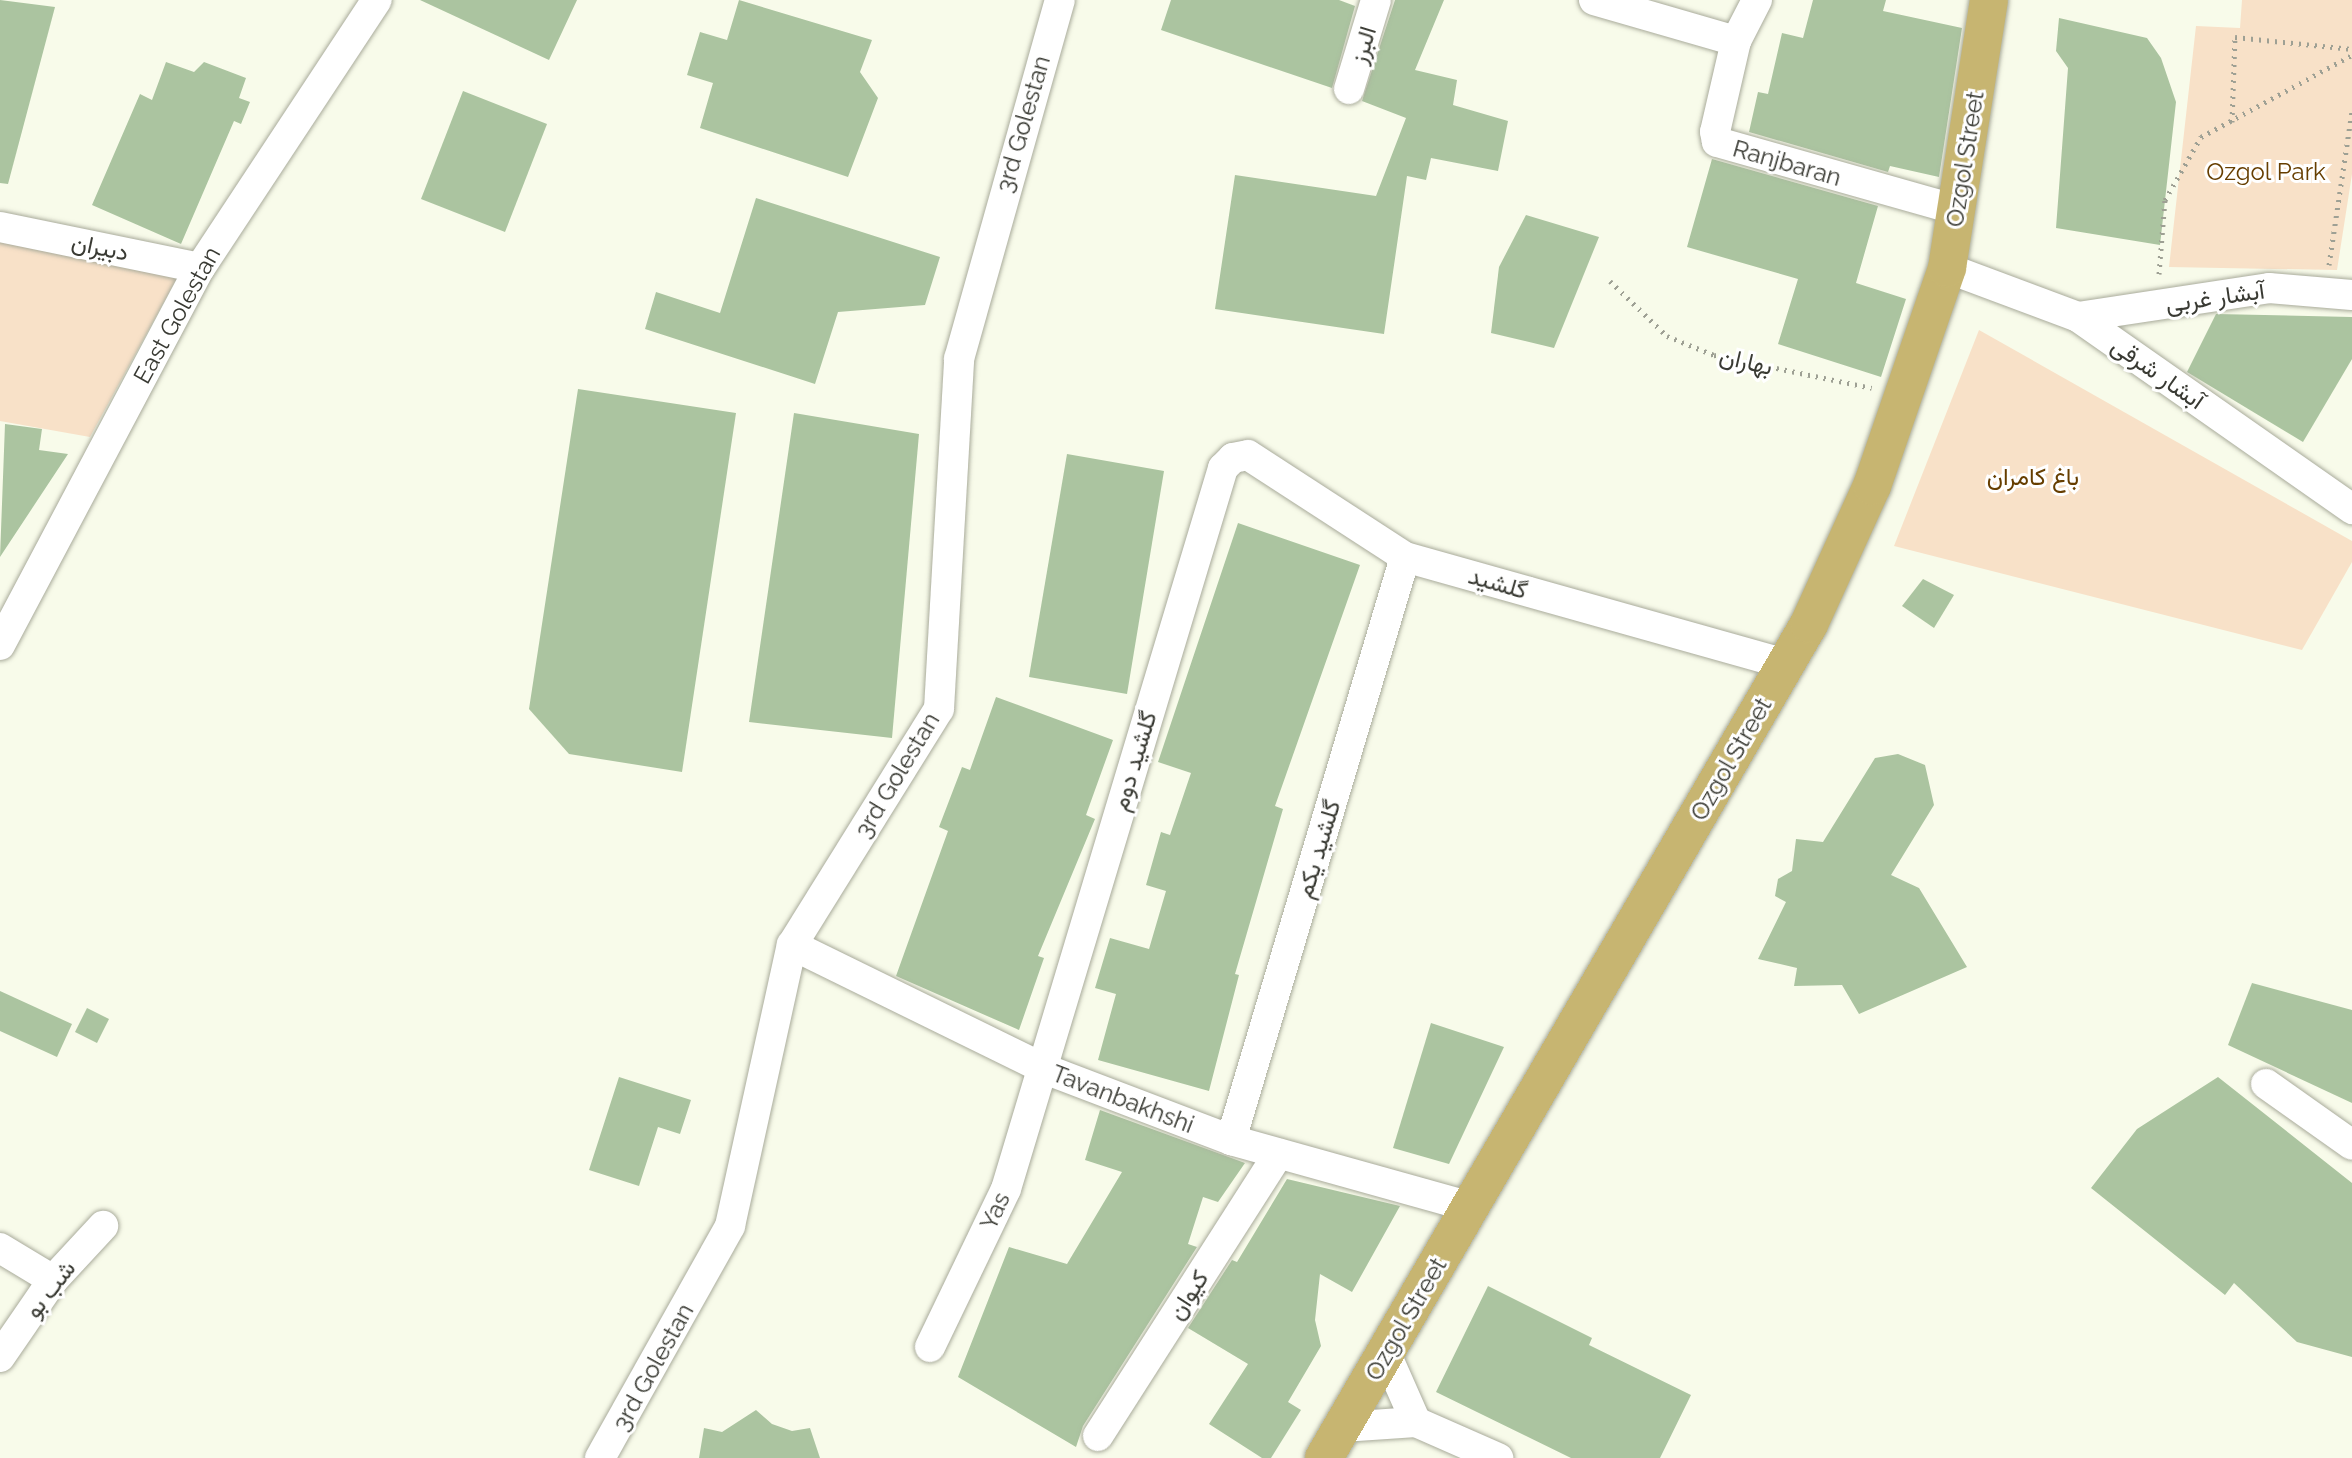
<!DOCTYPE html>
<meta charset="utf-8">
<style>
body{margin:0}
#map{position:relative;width:2352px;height:1458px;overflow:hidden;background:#f8fbea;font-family:Raleway,Vazirmatn,sans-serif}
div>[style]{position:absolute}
.green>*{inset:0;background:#f8e1c8}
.building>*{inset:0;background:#abc4a0}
.path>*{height:5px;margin-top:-2.5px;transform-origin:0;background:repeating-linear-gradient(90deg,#9ea094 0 2px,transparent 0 8px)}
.roads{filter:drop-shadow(0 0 2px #a9ab9b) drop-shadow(0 0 2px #a9ab9b)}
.minor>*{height:30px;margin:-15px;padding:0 15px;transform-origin:15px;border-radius:15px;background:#fff}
.major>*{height:38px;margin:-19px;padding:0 19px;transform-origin:19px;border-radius:19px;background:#c7b571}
span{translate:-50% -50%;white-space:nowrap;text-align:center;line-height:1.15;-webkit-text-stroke:6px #fff;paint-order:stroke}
.street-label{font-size:24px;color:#393a33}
.park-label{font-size:24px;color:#663e00}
</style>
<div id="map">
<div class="green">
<i style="clip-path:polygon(2242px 0,2352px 0,2352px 174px,2337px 270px,2169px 267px,2196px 26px,2240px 28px)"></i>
<i style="clip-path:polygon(0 241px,177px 278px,90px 437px,0 421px)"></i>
<i style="clip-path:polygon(1979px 330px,2352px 541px,2352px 562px,2302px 650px,1894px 546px)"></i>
</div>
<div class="building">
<i style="clip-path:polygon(0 0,55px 7px,8px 184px,0 183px)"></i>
<i style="clip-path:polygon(420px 0,577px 0,549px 60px)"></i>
<i style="clip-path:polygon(739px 0,872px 40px,860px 72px,878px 98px,848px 177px,700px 128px,713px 83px,687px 75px,700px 32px,727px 40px)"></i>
<i style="clip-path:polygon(1171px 0,1339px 0,1355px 6px,1332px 88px,1161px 30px)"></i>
<i style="clip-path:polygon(1395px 0,1444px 0,1415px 70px,1457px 80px,1453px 105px,1508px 121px,1498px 171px,1431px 158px,1426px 180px,1407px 176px,1384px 334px,1215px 309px,1235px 175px,1376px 196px,1406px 118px,1362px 101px)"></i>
<i style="clip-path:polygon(1813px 0,1886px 0,1883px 11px,1962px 28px,1939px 177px,1890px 166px,1888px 172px,1749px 132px,1758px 92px,1768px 94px,1782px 33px,1803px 38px)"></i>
<i style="clip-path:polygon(2059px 18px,2147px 38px,2161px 58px,2176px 102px,2160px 245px,2056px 228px,2068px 68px,2056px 51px)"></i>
<i style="clip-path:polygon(166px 62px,194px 72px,204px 62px,246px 78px,239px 98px,250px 102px,241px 124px,234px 121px,181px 244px,92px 205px,140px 94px,152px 100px)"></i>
<i style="clip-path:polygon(463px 91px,547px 124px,505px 232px,421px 199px)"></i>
<i style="clip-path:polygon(1712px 159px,1878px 206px,1856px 283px,1906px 299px,1881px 377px,1778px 344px,1798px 279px,1687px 247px)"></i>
<i style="clip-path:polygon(756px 198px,940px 257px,925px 305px,838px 312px,815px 384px,645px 329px,656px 292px,720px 313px)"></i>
<i style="clip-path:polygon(1526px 215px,1599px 237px,1554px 348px,1491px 333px,1499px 267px)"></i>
<i style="clip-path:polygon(2216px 314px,2352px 317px,2352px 359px,2303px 442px,2187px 372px)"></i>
<i style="clip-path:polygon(578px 389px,736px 413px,682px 772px,569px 754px,529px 709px)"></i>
<i style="clip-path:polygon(794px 413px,919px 434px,892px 738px,749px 722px)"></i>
<i style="clip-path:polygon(5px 424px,42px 429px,39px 450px,68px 454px,0 557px)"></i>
<i style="clip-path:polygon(1067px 454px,1164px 471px,1127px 694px,1029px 677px)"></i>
<i style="clip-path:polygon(1238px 523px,1360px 565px,1275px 806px,1283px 809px,1235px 974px,1239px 975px,1209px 1091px,1098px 1060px,1116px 994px,1095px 988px,1110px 938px,1149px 949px,1166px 891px,1146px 885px,1161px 832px,1170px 835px,1191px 773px,1158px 762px)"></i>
<i style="clip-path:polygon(1923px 579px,1954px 595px,1934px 628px,1902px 606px)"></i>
<i style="clip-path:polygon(996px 697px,1113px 740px,1086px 815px,1095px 819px,1038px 956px,1044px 958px,1019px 1030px,896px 976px,948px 831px,939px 827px,962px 767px,970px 770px)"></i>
<i style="clip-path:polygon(1898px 754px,1925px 765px,1934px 805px,1891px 875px,1919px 888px,1967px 967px,1859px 1014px,1842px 985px,1794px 986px,1797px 968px,1758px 959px,1786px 902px,1775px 896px,1778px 879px,1792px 871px,1796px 839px,1823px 842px,1875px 758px)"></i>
<i style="clip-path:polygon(2252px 983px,2352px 1010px,2352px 1103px,2228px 1045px)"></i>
<i style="clip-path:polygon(0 991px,72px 1024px,57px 1057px,0 1031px)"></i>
<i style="clip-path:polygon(87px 1008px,109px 1019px,97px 1043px,75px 1032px)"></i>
<i style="clip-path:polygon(1431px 1023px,1504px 1047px,1449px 1164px,1393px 1148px)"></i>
<i style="clip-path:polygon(619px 1077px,691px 1100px,680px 1134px,658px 1127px,639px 1186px,589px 1170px)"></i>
<i style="clip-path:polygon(2218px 1077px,2352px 1183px,2352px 1357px,2297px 1342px,2234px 1283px,2225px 1295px,2091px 1188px,2137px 1129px)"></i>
<i style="clip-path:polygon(1100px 1110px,1245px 1163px,1218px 1202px,1203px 1197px,1188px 1244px,1197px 1247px,1083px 1426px,1076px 1447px,958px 1377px,1009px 1247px,1067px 1264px,1122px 1172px,1085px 1160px)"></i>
<i style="clip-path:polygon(1287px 1179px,1400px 1206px,1352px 1292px,1320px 1274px,1315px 1320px,1321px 1346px,1288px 1402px,1301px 1410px,1271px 1458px,1262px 1458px,1209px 1424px,1248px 1364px,1188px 1328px,1232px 1260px,1237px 1262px)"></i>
<i style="clip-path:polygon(1488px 1286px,1592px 1338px,1589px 1345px,1691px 1395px,1660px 1458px,1571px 1458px,1436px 1392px)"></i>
<i style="clip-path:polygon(756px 1410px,772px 1424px,792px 1431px,810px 1428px,820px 1458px,699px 1458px,704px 1428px,722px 1432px)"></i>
</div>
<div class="path">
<i style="left:2232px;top:122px;width:85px;rotate:-88deg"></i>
<i style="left:2235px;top:37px;width:118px;rotate:5.9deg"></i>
<i style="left:2329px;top:265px;width:155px;rotate:-81.5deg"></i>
<i style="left:2159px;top:274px;width:74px;rotate:-85.4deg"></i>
<i style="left:2165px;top:200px;width:73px;rotate:-60.3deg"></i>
<i style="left:2201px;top:137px;width:172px;rotate:-28.5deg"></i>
<i style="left:1610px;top:281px;width:79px;rotate:44deg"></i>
<i style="left:1667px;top:336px;width:51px;rotate:22deg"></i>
<i style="left:1714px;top:355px;width:161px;rotate:11.8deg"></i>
</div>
<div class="roads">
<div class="minor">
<i style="left:1594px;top:0;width:148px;rotate:16.1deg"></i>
<i style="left:1757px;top:0;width:46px;rotate:117.1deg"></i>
<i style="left:1736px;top:41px;width:93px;rotate:103deg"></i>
<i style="left:1715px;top:132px;width:10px;rotate:79deg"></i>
<i style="left:1717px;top:142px;width:250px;rotate:15.8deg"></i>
<i style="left:1349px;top:89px;width:93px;rotate:-73.1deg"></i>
<i style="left:0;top:227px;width:204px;rotate:11.6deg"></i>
<i style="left:1947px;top:268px;width:140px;rotate:20.5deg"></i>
<i style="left:2078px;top:317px;width:335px;rotate:35deg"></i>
<i style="left:2078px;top:317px;width:193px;rotate:-8.6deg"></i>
<i style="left:2269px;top:288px;width:83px;rotate:4.8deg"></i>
<i style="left:0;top:645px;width:427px;rotate:-62.1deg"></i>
<i style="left:200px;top:268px;width:321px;rotate:-56.6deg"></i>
<i style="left:792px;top:945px;width:282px;rotate:26.1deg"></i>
<i style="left:1045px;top:1069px;width:199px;rotate:20.9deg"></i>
<i style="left:1231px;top:1140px;width:249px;rotate:15.6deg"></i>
<i style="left:2266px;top:1084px;width:105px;rotate:35.3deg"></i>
<i style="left:1231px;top:1140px;width:608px;rotate:-73.38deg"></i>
<i style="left:0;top:1248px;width:62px;rotate:31.1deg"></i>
<i style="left:930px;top:1347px;width:175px;rotate:-64.3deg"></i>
<i style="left:1006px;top:1189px;width:753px;rotate:-73.25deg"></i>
<i style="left:1223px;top:468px;width:14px;rotate:-45deg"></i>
<i style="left:1233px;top:458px;width:15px;rotate:-11deg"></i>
<i style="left:1248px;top:455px;width:187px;rotate:33deg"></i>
<i style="left:1405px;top:557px;width:395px;rotate:15.7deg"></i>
<i style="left:0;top:1357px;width:93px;rotate:-55.5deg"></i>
<i style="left:53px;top:1280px;width:74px;rotate:-47.2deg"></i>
<i style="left:1416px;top:1422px;width:90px;rotate:23.7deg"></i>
<i style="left:1342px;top:1427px;width:74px;rotate:-3.9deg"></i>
<i style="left:1416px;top:1422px;width:74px;rotate:-113.8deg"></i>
<i style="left:1098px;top:1436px;width:335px;rotate:-57.4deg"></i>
<i style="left:600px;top:1458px;width:266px;rotate:-60.7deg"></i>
<i style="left:730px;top:1226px;width:288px;rotate:-77.6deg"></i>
<i style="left:792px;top:945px;width:278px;rotate:-58.1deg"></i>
<i style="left:939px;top:709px;width:351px;rotate:-86.7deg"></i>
<i style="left:959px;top:359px;width:373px;rotate:-74.3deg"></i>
</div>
<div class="major">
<i style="left:1324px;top:1458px;width:965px;rotate:-59.82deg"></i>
<i style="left:1809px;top:624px;width:152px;rotate:-65.5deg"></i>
<i style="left:1872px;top:486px;width:231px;rotate:-71deg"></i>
<i style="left:1947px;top:268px;width:271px;rotate:-81.1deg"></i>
</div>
</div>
<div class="street-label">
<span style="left:1363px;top:45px;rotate:-73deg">البرز</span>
<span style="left:1023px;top:124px;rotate:-74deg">3rd Golestan</span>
<span style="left:1965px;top:159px;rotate:-81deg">Ozgol Street</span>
<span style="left:1787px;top:163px;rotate:16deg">Ranjbaran</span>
<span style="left:100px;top:247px;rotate:12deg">دبیران</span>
<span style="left:2215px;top:297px;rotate:-8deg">آبشار غربی</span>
<span style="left:177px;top:315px;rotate:-61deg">East Golestan</span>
<span style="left:1746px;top:361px;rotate:13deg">بهاران</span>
<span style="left:2158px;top:373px;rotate:35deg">آبشار شرقی</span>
<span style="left:1498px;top:583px;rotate:16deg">گلشید</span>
<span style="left:1731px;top:759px;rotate:-60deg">Ozgol Street</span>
<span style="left:1134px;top:761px;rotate:-73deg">گلشيد دوم</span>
<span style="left:897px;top:775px;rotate:-59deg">3rd Golestan</span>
<span style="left:1318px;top:849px;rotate:-73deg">گلشيد يكم</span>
<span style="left:1123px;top:1099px;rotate:21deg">Tavanbakhshi</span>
<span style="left:995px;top:1211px;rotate:-65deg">Yas</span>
<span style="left:50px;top:1289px;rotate:-52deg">شب بو</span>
<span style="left:1188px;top:1295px;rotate:-57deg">کیوان</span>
<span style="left:1406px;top:1319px;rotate:-60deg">Ozgol Street</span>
<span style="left:653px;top:1367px;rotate:-61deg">3rd Golestan</span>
</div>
<div class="park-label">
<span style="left:2266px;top:172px">Ozgol Park</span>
<span style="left:2033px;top:477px">باغ کامران</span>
</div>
</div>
